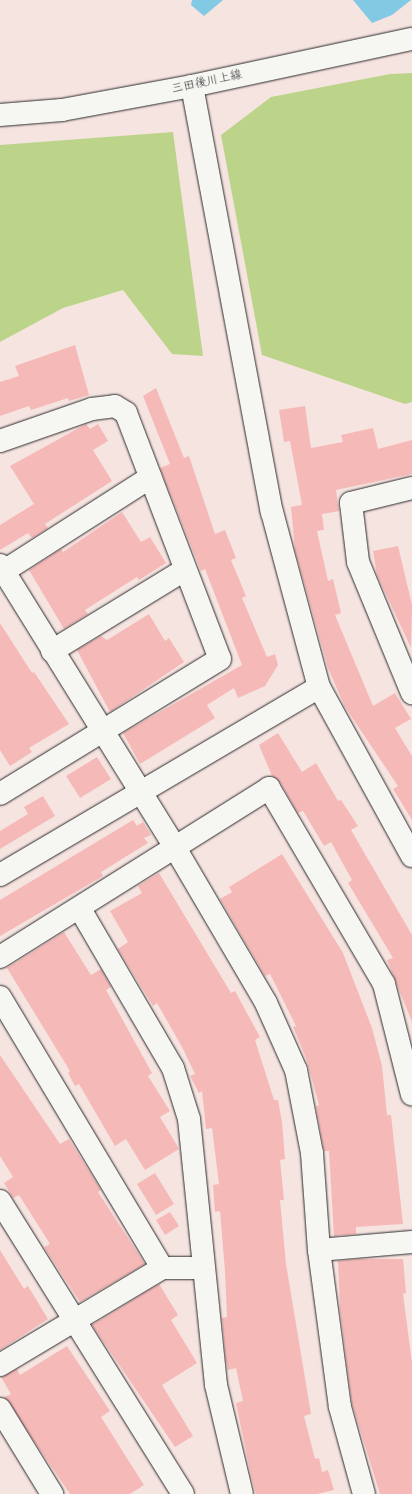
<!DOCTYPE html>
<meta charset="utf-8">
<style>
body{margin:0}
#map{position:relative;width:412px;height:1494px;overflow:hidden;background:#f6e4e1;font-family:Mynerve,"Klee One",sans-serif}
div>[style]{position:absolute}
.green>*{inset:0;background:#bcd48a}
.water>*{inset:0;background:#82c9e3}
.building>*{inset:0;background:#f5b9b8}
.roads{filter:drop-shadow(0 0 1px #2b2b2b) drop-shadow(0 0 1px #2b2b2b)}
.street>*{height:22px;margin:-11px;padding:0 11px;transform-origin:11px;border-radius:11px;background:#f6f6f2}
.secondary>*{height:22px;margin:-11px;padding:0 11px;transform-origin:11px;border-radius:11px;background:#f6f6f2}
.primary>*{height:22px;margin:-11px;padding:0 11px;transform-origin:11px;border-radius:11px;background:#f6f6f2}
span{translate:-50% -50%;white-space:nowrap;text-align:center;line-height:1.15;-webkit-text-stroke:3px #f6f6f2;paint-order:stroke}
.street-label{font-size:12px;color:#2b2b2b}
</style>
<div id="map">
<div class="green">
<i style="clip-path:polygon(412px 73px,412px 402px,405px 404px,262px 355px,221px 135px,271px 97px,390px 74px)"></i>
<i style="clip-path:polygon(173px 132px,203px 356px,172px 354px,123px 290px,63px 308px,0 342px,0 145px)"></i>
</div>
<div class="water">
<i style="clip-path:polygon(192px 0,223px 0,204px 16px,191px 5px)"></i>
<i style="clip-path:polygon(353px 0,411px 0,392px 15px,372px 23px)"></i>
</div>
<div class="building">
<i style="clip-path:polygon(75px 345px,89px 395px,69px 401px,68px 398px,31px 410px,29px 406px,0 416px,0 382px,19px 376px,15px 366px)"></i>
<i style="clip-path:polygon(156px 388px,184px 458px,189px 456px,215px 534px,225px 530px,236px 558px,231px 560px,246px 596px,242px 598px,267px 657px,275px 654px,278px 665px,265px 686px,238px 698px,234px 688px,207px 705px,215px 718px,140px 764px,123px 733px,242px 665px,205px 569px,201px 571px,160px 468px,170px 464px,143px 396px)"></i>
<i style="clip-path:polygon(305px 406px,311px 448px,343px 442px,341px 435px,373px 428px,378px 449px,412px 440px,412px 474px,336px 490px,339px 511px,322px 514px,324px 530px,317px 531px,328px 581px,333px 579px,341px 613px,335px 615px,373px 706px,395px 693px,411px 719px,395px 728px,412px 756px,412px 820px,393px 789px,398px 786px,345px 707px,328px 668px,295px 550px,291px 507px,302px 505px,290px 441px,284px 442px,279px 410px)"></i>
<i style="clip-path:polygon(86px 424px,90px 429px,98px 424px,108px 441px,93px 450px,112px 481px,45px 524px,48px 528px,32px 538px,28px 533px,0 550px,0 525px,34px 504px,10px 466px)"></i>
<i style="clip-path:polygon(122px 512px,141px 542px,150px 537px,166px 563px,139px 580px,137px 577px,85px 610px,88px 614px,64px 629px,29px 570px,61px 549px,63px 552px)"></i>
<i style="clip-path:polygon(398px 546px,412px 605px,411px 648px,377px 575px,373px 551px)"></i>
<i style="clip-path:polygon(149px 614px,165px 641px,169px 638px,184px 662px,110px 712px,77px 650px,101px 636px,107px 640px)"></i>
<i style="clip-path:polygon(0 623px,32px 673px,34px 672px,69px 724px,29px 748px,32px 752px,10px 766px,0 750px)"></i>
<i style="clip-path:polygon(278px 733px,302px 772px,316px 763px,338px 801px,341px 800px,358px 826px,351px 830px,412px 935px,412px 1022px,387px 960px,393px 958px,348px 883px,352px 880px,331px 842px,324px 846px,303px 811px,298px 813px,280px 782px,272px 776px,259px 745px)"></i>
<i style="clip-path:polygon(97px 757px,111px 779px,80px 798px,66px 776px)"></i>
<i style="clip-path:polygon(43px 796px,55px 816px,0 849px,0 831px,28px 814px,24px 807px)"></i>
<i style="clip-path:polygon(133px 820px,137px 826px,143px 822px,151px 835px,144px 838px,148px 843px,101px 872px,103px 876px,0 936px,0 900px)"></i>
<i style="clip-path:polygon(282px 854px,343px 953px,372px 1028px,382px 1066px,387px 1115px,391px 1115px,403px 1224px,356px 1227px,356px 1234px,334px 1236px,329px 1151px,324px 1151px,316px 1106px,319px 1105px,306px 1058px,293px 1027px,296px 1026px,270px 974px,265px 976px,220px 899px,232px 892px,229px 887px)"></i>
<i style="clip-path:polygon(159px 873px,231px 993px,235px 991px,260px 1037px,255px 1040px,274px 1100px,278px 1100px,282px 1122px,285px 1159px,280px 1160px,284px 1200px,280px 1200px,286px 1264px,311px 1414px,304px 1416px,315px 1459px,319px 1458px,322px 1472px,328px 1470px,334px 1490px,317px 1494px,256px 1494px,251px 1476px,236px 1403px,243px 1401px,236px 1368px,228px 1370px,226px 1361px,222px 1318px,227px 1317px,225px 1271px,220px 1211px,215px 1212px,213px 1185px,219px 1184px,212px 1128px,206px 1129px,202px 1091px,199px 1093px,190px 1076px,195px 1074px,182px 1047px,157px 1003px,153px 1006px,118px 949px,128px 942px,110px 911px,142px 893px,138px 886px)"></i>
<i style="clip-path:polygon(64px 932px,91px 975px,101px 969px,111px 987px,106px 990px,110px 997px,152px 1073px,148px 1076px,170px 1111px,160px 1117px,179px 1149px,145px 1170px,126px 1139px,115px 1146px,79px 1084px,75px 1086px,68px 1073px,70px 1071px,7px 968px)"></i>
<i style="clip-path:polygon(0 1055px,60px 1144px,69px 1139px,101px 1190px,98px 1192px,145px 1264px,80px 1302px,44px 1247px,50px 1244px,19px 1195px,13px 1198px,4px 1183px,13px 1177px,0 1156px)"></i>
<i style="clip-path:polygon(155px 1173px,174px 1204px,156px 1215px,137px 1184px)"></i>
<i style="clip-path:polygon(170px 1212px,179px 1226px,165px 1235px,156px 1220px)"></i>
<i style="clip-path:polygon(0 1250px,24px 1289px,28px 1286px,48px 1319px,0 1350px)"></i>
<i style="clip-path:polygon(357px 1259px,403px 1259px,406px 1293px,403px 1294px,412px 1363px,412px 1494px,380px 1494px,352px 1404px,340px 1310px,338px 1261px)"></i>
<i style="clip-path:polygon(159px 1284px,178px 1315px,171px 1320px,197px 1363px,162px 1385px,193px 1436px,175px 1447px,92px 1325px)"></i>
<i style="clip-path:polygon(67px 1346px,110px 1411px,101px 1417px,144px 1485px,130px 1494px,70px 1494px,4px 1397px,11px 1394px,1px 1377px,17px 1369px,20px 1375px)"></i>
</div>
<div class="roads">
<div class="street">
<i style="left:0;top:441px;width:97px;rotate:-19.2deg"></i>
<i style="left:92px;top:409px;width:23px;rotate:-7deg"></i>
<i style="left:115px;top:406px;width:13px;rotate:32deg"></i>
<i style="left:126px;top:413px;width:263px;rotate:69.1deg"></i>
<i style="left:220px;top:659px;width:258px;rotate:148.5deg"></i>
<i style="left:412px;top:488px;width:63px;rotate:166.2deg"></i>
<i style="left:351px;top:503px;width:59px;rotate:83.2deg"></i>
<i style="left:358px;top:562px;width:142px;rotate:67.6deg"></i>
<i style="left:0;top:565px;width:331px;rotate:58.2deg"></i>
<i style="left:174px;top:846px;width:182px;rotate:59.6deg"></i>
<i style="left:266px;top:1003px;width:73px;rotate:65.9deg"></i>
<i style="left:296px;top:1070px;width:85px;rotate:79.1deg"></i>
<i style="left:312px;top:1153px;width:97px;rotate:85.9deg"></i>
<i style="left:319px;top:1250px;width:158px;rotate:82.4deg"></i>
<i style="left:340px;top:1407px;width:90px;rotate:74.6deg"></i>
<i style="left:4px;top:571px;width:174px;rotate:-32.6deg"></i>
<i style="left:52px;top:651px;width:155px;rotate:-31.5deg"></i>
<i style="left:0;top:875px;width:370px;rotate:-30.5deg"></i>
<i style="left:80px;top:909px;width:184px;rotate:59.7deg"></i>
<i style="left:173px;top:1068px;width:53px;rotate:72.6deg"></i>
<i style="left:189px;top:1119px;width:267px;rotate:84.2deg"></i>
<i style="left:216px;top:1385px;width:112px;rotate:76.6deg"></i>
<i style="left:0;top:957px;width:318px;rotate:-32.1deg"></i>
<i style="left:269px;top:788px;width:227px;rotate:59.6deg"></i>
<i style="left:384px;top:984px;width:114px;rotate:75.8deg"></i>
<i style="left:0;top:997px;width:316px;rotate:59.1deg"></i>
<i style="left:0;top:1201px;width:345px;rotate:58deg"></i>
<i style="left:319px;top:1250px;width:93px;rotate:-4.9deg"></i>
<i style="left:0;top:1365px;width:189px;rotate:-30.9deg"></i>
<i style="left:162px;top:1268px;width:41px"></i>
<i style="left:0;top:1409px;width:100px;rotate:58.5deg"></i>
</div>
<div class="secondary">
<i style="left:192px;top:86px;width:433px;rotate:79.4deg"></i>
<i style="left:272px;top:512px;width:181px;rotate:75deg"></i>
<i style="left:319px;top:687px;width:193px;rotate:61.2deg"></i>
</div>
<div class="primary">
<i style="left:0;top:115px;width:62px;rotate:-4.6deg"></i>
<i style="left:62px;top:110px;width:132px;rotate:-10.5deg"></i>
<i style="left:192px;top:86px;width:225px;rotate:-12.1deg"></i>
</div>
</div>
<div class="street-label">
<span style="left:207px;top:83px;rotate:-12deg">三田後川上線</span>
</div>
</div>
